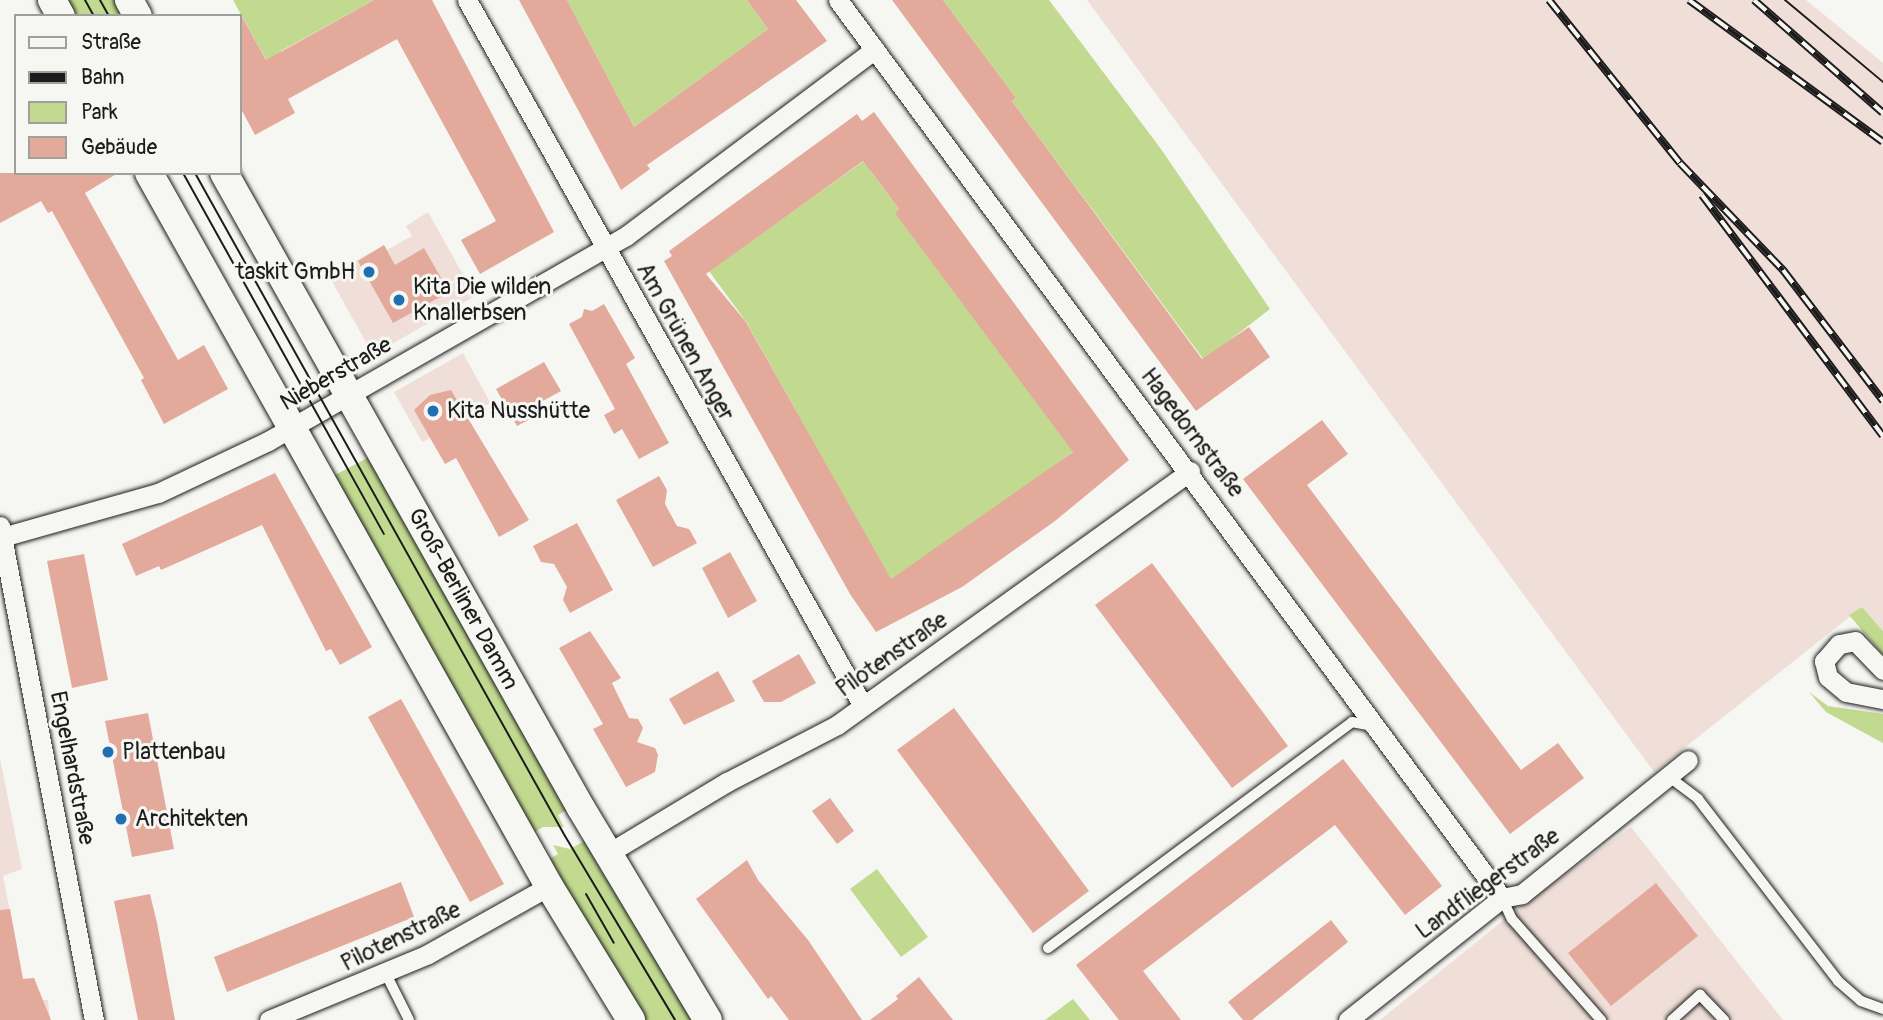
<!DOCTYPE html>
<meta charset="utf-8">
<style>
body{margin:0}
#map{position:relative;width:1883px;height:1020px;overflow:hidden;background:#f6f6f2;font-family:Pangolin,sans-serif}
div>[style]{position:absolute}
.built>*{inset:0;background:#f0dfd8}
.green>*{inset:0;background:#c2da90}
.building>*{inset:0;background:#e3aa9c}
.roads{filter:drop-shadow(0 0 2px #1c1c1c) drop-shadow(0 0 2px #1c1c1c)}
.lane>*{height:10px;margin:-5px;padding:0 5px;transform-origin:5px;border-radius:5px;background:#f6f6f2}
.street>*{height:19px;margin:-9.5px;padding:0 9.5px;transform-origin:9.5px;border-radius:9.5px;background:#f6f6f2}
.secondary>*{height:28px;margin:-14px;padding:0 14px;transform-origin:14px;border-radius:14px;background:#f6f6f2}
.tram>*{height:2px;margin:-1px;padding:0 1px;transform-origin:1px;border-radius:1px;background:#1c1c1c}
.rail>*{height:8px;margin-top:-4px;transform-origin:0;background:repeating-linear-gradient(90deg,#f6f6f2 0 16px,#1c1c1c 0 32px);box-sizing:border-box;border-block:2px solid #1c1c1c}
.dots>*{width:19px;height:19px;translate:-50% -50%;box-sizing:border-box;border:4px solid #f6f6f2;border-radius:50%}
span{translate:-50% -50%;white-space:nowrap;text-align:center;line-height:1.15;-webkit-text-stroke:6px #f6f6f2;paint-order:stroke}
.poi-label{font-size:23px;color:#1c1c1c}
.right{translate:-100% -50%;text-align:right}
.left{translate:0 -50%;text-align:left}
.street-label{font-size:23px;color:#1c1c1c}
.legend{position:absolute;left:14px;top:14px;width:228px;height:161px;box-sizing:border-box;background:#f6f6f2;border:2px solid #9f9f9c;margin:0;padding:9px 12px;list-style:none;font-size:21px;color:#1c1c1c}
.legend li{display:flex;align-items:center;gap:14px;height:35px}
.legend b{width:35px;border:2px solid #9f9f9c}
</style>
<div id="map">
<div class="built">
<i style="clip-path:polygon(1087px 0,1806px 0,1883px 63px,1883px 631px,1862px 607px,1654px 772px)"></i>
<i style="clip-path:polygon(428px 212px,475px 296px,373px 355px,329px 276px,384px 245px,387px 250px,412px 236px,406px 226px)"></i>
<i style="clip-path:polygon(463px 353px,491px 404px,422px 442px,394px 392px)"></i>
<i style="clip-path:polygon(0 758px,22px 869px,3px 876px,23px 979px,34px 978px,42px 1000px,48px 1000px,50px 1020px,0 1020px)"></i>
<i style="clip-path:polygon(1631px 827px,1783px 1020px,1380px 1020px,1521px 906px)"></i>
</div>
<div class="green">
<i style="clip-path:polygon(66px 0,115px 0,124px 16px,75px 16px)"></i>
<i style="clip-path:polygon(233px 0,374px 0,281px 51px,274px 74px)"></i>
<i style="clip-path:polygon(567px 0,747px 0,768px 29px,634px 127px)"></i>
<i style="clip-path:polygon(943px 0,1049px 0,1161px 149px,1270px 309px,1204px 360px,1012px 101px,1016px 98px)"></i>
<i style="clip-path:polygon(868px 158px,871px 172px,1079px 447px,984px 518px,885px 583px,881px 563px,747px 323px,709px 271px)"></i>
<i style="clip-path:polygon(371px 456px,569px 809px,558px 815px,564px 827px,543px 827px,533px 833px,333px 476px)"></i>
<i style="clip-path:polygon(1862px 607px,1883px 631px,1883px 655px,1849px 615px)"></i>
<i style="clip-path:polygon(1809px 692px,1828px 706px,1883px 714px,1883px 743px,1826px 712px)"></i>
<i style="clip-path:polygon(586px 840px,627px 912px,695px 1020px,644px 1020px,548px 860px,558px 854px,553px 845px,570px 849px)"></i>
<i style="clip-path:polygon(877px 869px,928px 937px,901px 957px,850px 889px)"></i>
<i style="clip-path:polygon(1073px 999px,1090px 1020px,1045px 1020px)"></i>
</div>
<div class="building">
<i style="clip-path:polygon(374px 0,432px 0,554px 232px,480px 274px,461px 240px,496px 221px,397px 39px,288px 99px,295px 113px,255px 135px,240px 107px,240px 13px,266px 60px)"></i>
<i style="clip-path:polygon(519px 0,567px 0,634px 127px,768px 29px,747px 0,796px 0,827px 41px,647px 165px,650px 169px,621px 190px)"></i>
<i style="clip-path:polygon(892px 0,943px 0,1016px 98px,1012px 101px,1202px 359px,1249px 327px,1270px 357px,1196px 411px)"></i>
<i style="clip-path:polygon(evenodd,874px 112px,1129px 460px,1055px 521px,962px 587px,876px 632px,850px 594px,664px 261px,672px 256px,669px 251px,857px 114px,862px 121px,874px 112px,863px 161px,899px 209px,895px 213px,1073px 452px,891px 579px,746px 322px,706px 274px,863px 161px)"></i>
<i style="clip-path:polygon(0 173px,118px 173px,85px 193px,178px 360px,204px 345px,228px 389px,164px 424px,141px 380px,144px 378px,52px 211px,48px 213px,41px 201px,0 223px)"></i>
<i style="clip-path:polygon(384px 245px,395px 265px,424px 248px,449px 292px,393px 323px,358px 261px)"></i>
<i style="clip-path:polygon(604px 304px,635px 358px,626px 364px,669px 443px,639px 459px,622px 429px,614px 434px,604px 415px,615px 409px,569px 324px,582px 317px,584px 309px,592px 311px)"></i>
<i style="clip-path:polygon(544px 362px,561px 391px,530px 408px,534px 417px,517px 426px,496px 389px)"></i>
<i style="clip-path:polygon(451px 390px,529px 520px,499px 537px,456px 458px,445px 464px,414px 410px,430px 395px)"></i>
<i style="clip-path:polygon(1322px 420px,1348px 454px,1307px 485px,1521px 770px,1558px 743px,1584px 778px,1510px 834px,1243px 479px)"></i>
<i style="clip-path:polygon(275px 473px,372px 647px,340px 665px,331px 649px,326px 651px,262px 525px,161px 570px,159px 566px,136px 576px,122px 544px)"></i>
<i style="clip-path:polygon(659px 476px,667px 490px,665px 504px,677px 526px,689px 529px,697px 543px,653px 567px,616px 500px)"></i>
<i style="clip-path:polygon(577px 523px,613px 590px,570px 613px,563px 600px,567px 587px,554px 564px,541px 562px,533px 546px)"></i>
<i style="clip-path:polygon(730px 552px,757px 601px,728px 618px,702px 568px)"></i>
<i style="clip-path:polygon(84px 554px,108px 680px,72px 688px,47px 561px)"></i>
<i style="clip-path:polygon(1152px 563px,1288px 746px,1232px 788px,1095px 605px)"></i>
<i style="clip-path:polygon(590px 631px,621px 678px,612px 683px,629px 718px,638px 719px,643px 728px,637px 742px,655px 748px,658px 755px,655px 772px,626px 787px,593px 729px,603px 724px,559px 648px)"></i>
<i style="clip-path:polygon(799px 654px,816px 683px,781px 702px,764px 702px,752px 681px)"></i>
<i style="clip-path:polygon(718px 671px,735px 701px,684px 725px,669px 699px)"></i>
<i style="clip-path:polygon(401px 699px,504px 884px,470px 902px,368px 717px)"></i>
<i style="clip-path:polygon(954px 708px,1089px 891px,1033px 933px,897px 750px)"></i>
<i style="clip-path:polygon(148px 713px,174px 849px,132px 857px,105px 721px)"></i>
<i style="clip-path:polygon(1343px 759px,1442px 886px,1405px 915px,1335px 825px,1143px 971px,1181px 1020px,1119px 1020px,1076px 965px)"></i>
<i style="clip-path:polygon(830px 798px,854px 831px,837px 844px,812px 811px)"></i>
<i style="clip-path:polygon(747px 860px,758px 880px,808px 940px,862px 1020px,789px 1020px,771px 996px,768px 999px,696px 899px)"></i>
<i style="clip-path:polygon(401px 882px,414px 917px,227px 992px,214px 957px)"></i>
<i style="clip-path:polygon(1656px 883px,1698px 936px,1611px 1006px,1568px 953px)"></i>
<i style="clip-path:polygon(150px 894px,157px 923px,175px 1020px,138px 1020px,114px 901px)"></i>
<i style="clip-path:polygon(10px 909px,23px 979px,34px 978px,51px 1020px,0 1020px,0 910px)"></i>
<i style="clip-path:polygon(1331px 920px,1348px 942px,1252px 1020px,1243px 1020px,1228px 1002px)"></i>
<i style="clip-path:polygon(919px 977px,953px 1020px,870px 1020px,898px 999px,896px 996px)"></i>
</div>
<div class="roads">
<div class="lane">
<i style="left:1668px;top:776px;width:38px;rotate:37deg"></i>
<i style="left:1698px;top:799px;width:230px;rotate:52.4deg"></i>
<i style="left:1838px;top:981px;width:30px;rotate:41deg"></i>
<i style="left:1861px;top:1001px;width:23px;rotate:20deg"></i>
<i style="left:1502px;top:898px;width:23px;rotate:65deg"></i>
<i style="left:1512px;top:919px;width:135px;rotate:48.6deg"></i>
<i style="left:1048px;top:948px;width:379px;rotate:-36.6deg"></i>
<i style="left:1352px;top:722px;width:20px;rotate:11deg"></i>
<i style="left:386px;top:974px;width:51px;rotate:63.4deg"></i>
<i style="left:1672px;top:1020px;width:38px;rotate:-42deg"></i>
<i style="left:1700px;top:995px;width:35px;rotate:46deg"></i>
</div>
<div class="street">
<i style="left:467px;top:0;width:809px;rotate:60.71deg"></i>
<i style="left:838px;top:0;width:1117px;rotate:53.52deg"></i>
<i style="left:0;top:526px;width:503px;rotate:79.23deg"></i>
<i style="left:2px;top:537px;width:162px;rotate:-15.8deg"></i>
<i style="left:158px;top:493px;width:122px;rotate:-25.3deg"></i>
<i style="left:268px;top:441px;width:413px;rotate:-29.8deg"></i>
<i style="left:626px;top:236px;width:311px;rotate:-36.9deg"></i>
<i style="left:1883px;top:670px;width:40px;rotate:-134deg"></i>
<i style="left:1855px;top:641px;width:16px;rotate:169deg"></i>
<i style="left:1839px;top:644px;width:23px;rotate:131deg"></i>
<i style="left:1824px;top:661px;width:16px;rotate:76deg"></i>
<i style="left:1828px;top:677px;width:23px;rotate:40deg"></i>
<i style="left:1846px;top:692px;width:38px;rotate:11deg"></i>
<i style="left:607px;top:854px;width:140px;rotate:-31deg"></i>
<i style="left:727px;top:782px;width:124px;rotate:-27.4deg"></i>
<i style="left:837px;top:725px;width:435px;rotate:-35.7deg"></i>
<i style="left:269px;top:1020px;width:172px;rotate:-22.5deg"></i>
<i style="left:428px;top:954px;width:139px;rotate:-29.3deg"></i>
<i style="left:1348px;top:1020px;width:196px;rotate:-38.4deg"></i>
<i style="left:1502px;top:898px;width:20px;rotate:-11deg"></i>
<i style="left:1522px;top:894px;width:213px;rotate:-38.9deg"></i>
</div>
<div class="secondary">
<i style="left:52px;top:0;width:18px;rotate:61deg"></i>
<i style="left:129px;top:0;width:18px;rotate:61deg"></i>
<i style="left:149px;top:173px;width:818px;rotate:60.71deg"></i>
<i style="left:549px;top:886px;width:157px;rotate:58.5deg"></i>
<i style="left:224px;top:173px;width:728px;rotate:60.66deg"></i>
<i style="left:581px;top:808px;width:247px;rotate:59.1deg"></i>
</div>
</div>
<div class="tram">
<i style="left:85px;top:0;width:18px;rotate:61deg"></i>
<i style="left:100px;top:0;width:18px;rotate:61deg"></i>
<i style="left:1785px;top:0;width:128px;rotate:39.9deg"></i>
<i style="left:183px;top:173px;width:413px;rotate:60.9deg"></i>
<i style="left:195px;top:173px;width:759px;rotate:60.84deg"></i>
<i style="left:565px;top:836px;width:214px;rotate:59.1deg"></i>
<i style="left:586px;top:894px;width:56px;rotate:60.3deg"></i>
</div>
<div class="rail">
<i style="left:1549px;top:0;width:209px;rotate:51.2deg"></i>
<i style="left:1680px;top:163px;width:149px;rotate:46.1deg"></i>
<i style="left:1783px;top:270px;width:165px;rotate:52.6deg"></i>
<i style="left:1689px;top:0;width:240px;rotate:36.2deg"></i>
<i style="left:1754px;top:0;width:171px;rotate:41.2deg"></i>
<i style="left:1702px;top:195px;width:301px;rotate:53.1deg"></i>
</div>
<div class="dots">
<i style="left:369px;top:272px;background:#1f6fb2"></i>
<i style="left:399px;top:300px;background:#1f6fb2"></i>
<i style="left:433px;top:411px;background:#1f6fb2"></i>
<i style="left:108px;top:752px;background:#1f6fb2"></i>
<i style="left:121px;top:819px;background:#1f6fb2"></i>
</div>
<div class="poi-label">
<span class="right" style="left:355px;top:272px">taskit GmbH</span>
<span class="left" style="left:413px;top:300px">Kita Die wilden<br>Knallerbsen</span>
<span class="left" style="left:447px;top:411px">Kita Nusshütte</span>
<span class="left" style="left:122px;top:752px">Plattenbau</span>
<span class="left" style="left:135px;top:819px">Architekten</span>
</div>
<div class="street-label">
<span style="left:685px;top:342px;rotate:61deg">Am Grünen Anger</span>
<span style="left:336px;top:374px;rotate:-30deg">Nieberstraße</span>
<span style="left:1192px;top:433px;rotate:53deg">Hagedornstraße</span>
<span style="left:463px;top:599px;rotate:61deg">Groß-Berliner Damm</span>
<span style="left:892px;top:655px;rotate:-35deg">Pilotenstraße</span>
<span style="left:72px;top:768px;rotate:79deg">Engelhardstraße</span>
<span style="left:1488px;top:884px;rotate:-36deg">Landfliegerstraße</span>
<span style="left:401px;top:937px;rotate:-26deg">Pilotenstraße</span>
</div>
<ul class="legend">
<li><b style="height:9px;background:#f6f6f2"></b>Straße</li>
<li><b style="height:9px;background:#1c1c1c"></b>Bahn</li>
<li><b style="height:19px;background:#c2da90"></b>Park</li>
<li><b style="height:19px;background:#e3aa9c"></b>Gebäude</li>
</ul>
</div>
